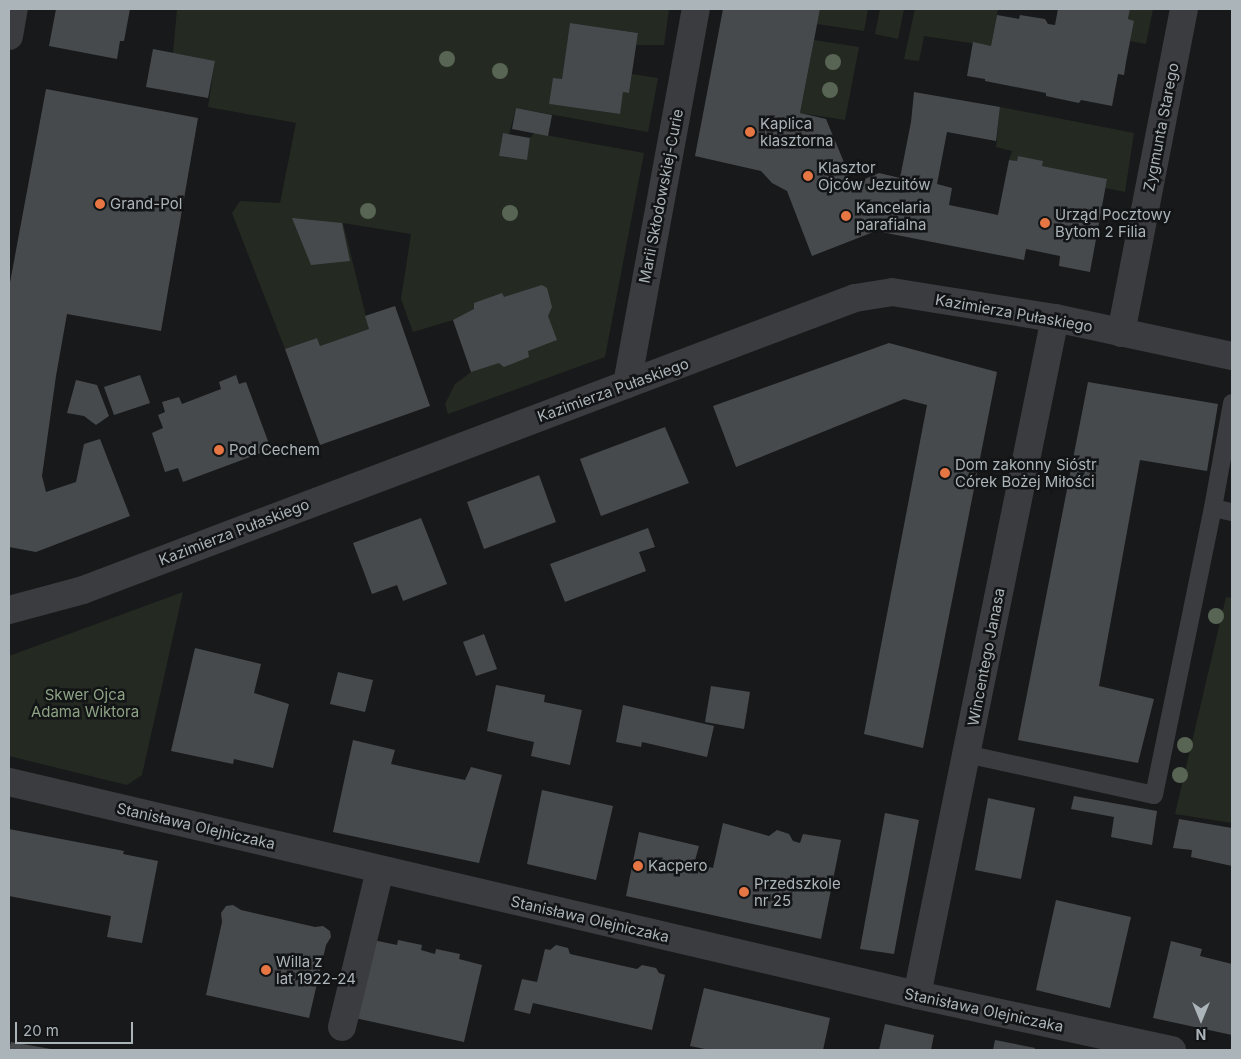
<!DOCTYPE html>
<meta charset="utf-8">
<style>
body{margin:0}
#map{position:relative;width:1241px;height:1059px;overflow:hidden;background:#18191a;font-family:Inter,sans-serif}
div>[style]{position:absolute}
.green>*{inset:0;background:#242a22}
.building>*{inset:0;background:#474a4d}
.service>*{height:18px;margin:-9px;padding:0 9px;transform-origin:9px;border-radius:9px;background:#3a3c3f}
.minor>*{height:28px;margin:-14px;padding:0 14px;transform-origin:14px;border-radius:14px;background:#3a3c3f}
.trees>*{width:16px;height:16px;margin:-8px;border-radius:50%;background:#586554}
.dots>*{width:14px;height:14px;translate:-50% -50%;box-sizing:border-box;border:2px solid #131415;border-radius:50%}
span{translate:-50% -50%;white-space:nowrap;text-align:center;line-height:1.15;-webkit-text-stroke:5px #131415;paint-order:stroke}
.poi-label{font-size:15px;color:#abb4b9}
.left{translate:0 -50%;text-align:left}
.street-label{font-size:15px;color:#abb4b9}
.park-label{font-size:15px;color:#8da384}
.frame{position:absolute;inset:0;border:10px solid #abb4b9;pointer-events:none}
.north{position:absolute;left:1176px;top:994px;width:50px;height:50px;-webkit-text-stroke:4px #131415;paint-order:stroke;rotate:180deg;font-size:14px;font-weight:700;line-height:20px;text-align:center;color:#abb4b9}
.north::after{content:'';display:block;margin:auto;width:18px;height:22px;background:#abb4b9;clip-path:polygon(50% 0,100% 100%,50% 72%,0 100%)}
.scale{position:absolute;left:15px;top:1022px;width:118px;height:22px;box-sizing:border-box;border:2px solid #abb4b9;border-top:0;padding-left:6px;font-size:15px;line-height:18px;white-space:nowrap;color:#abb4b9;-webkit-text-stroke:4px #131415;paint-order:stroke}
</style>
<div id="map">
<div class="green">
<i style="clip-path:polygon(177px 9px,669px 9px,664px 45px,636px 45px,638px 33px,570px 23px,562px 79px,553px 79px,549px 104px,619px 114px,623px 92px,629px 93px,632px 74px,658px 78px,648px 132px,516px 108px,509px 134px,503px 133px,499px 156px,526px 160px,530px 138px,534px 133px,644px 153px,605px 357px,448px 414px,445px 404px,455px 384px,471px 372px,453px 320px,413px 332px,401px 299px,411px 234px,343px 223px,369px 329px,320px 346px,317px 338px,285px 349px,232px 213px,240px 201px,280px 203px,296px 123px,208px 107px,215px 61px,173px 53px)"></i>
<i style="clip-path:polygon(820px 9px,868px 9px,864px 31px,817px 24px)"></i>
<i style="clip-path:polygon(880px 9px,904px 9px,898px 39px,875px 34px)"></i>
<i style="clip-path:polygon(915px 9px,998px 9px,991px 46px,924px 36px,919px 61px,904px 59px)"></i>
<i style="clip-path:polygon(1130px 9px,1153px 9px,1146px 44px,1130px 41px,1134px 21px,1128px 19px)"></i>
<i style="clip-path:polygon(814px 40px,859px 47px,845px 120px,800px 113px)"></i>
<i style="clip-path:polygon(1000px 107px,1134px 133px,1125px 192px,1105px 188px,1107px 179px,1042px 166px,1042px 161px,1018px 156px,1017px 161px,1009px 160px,1012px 151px,996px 147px)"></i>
<i style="clip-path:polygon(183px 592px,142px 775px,127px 785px,9px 756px,9px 656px)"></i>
<i style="clip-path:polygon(1226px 597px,1232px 598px,1232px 823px,1175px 814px)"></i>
</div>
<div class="building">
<i style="clip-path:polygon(56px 9px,130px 9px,124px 41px,120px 41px,117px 59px,49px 46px)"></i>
<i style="clip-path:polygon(723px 9px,820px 9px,800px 113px,826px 119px,853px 184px,879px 173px,900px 178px,911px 122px,914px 92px,1000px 107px,996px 141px,947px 132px,937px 184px,952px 188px,949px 205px,998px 215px,1009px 160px,1017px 161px,1018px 156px,1043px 161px,1042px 166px,1107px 179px,1090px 272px,1059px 266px,1060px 256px,1026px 249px,1024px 260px,876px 231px,812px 256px,787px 191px,772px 183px,761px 171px,695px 156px)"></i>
<i style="clip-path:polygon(1058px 9px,1130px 9px,1128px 19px,1134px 21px,1126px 62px,1124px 75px,1118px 74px,1112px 106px,1081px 100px,1079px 103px,1046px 96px,1046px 93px,985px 81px,985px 79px,967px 76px,973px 42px,991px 46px,997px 15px,1019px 19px,1020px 15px,1045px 19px,1048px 24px,1055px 25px)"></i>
<i style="clip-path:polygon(570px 23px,638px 33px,629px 93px,623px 92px,620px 114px,549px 104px,553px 78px,562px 79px)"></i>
<i style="clip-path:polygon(153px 49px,215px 61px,208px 98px,146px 87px)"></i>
<i style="clip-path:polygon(46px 89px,198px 118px,161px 331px,67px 314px,56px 376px,42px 476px,46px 492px,76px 482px,84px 444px,100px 439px,130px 516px,36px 552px,9px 547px,9px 288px)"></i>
<i style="clip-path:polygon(516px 108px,552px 115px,548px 136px,512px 129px)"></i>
<i style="clip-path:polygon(503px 133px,530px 138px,527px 160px,499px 156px)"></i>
<i style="clip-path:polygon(292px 218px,342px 223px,350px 261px,311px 265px)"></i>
<i style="clip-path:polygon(542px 285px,547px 288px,552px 307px,548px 316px,557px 340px,528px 351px,529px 357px,504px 367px,499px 363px,471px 372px,453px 320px,474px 309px,474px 303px,502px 293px,504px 297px)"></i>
<i style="clip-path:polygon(395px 306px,430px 406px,320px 445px,285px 349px,317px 338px,320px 346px,369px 329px,365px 316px)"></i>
<i style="clip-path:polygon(889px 343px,997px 372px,923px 748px,864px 734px,927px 405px,904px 399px,736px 467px,713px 406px)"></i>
<i style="clip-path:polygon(140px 375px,150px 403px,114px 415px,104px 387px)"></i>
<i style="clip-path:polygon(236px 375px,239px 384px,246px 382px,271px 449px,183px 482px,178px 468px,165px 472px,152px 433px,163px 428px,158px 415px,165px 412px,162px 402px,179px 397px,182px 404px,221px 389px,219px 382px)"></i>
<i style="clip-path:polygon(76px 380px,97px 385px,109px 416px,96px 425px,84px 416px,67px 413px)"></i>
<i style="clip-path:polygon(1088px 382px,1218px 404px,1207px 471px,1140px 460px,1099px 686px,1154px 699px,1138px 763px,1018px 740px)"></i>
<i style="clip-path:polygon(665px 427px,689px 483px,601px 516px,580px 459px)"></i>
<i style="clip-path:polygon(539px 475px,556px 522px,484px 549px,467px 502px)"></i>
<i style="clip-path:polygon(421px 518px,447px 584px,403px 601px,397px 585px,372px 594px,353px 543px)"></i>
<i style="clip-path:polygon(648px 528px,655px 547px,639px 552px,646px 571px,565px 602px,550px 564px)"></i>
<i style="clip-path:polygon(484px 634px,497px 669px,476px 676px,463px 642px)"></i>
<i style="clip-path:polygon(195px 648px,261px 664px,254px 693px,289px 704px,273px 768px,234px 759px,233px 764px,171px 751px)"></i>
<i style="clip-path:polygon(338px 672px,373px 680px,365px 712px,330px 704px)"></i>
<i style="clip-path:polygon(496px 685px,545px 695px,544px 702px,582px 710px,570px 765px,531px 756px,534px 742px,487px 731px)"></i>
<i style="clip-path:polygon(711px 686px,750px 692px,744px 729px,705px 722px)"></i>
<i style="clip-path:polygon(623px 705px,714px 726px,707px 757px,642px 742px,641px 747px,616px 742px)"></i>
<i style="clip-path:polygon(353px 740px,395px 750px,391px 764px,427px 772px,465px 780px,471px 767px,502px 775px,479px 863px,333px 832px)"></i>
<i style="clip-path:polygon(542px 790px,613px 806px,596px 880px,527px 864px)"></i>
<i style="clip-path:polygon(1074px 796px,1157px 811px,1152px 845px,1111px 837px,1114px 817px,1071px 809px)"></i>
<i style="clip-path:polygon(988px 798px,1035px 808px,1021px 879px,975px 870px)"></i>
<i style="clip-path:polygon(885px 813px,919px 820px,894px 954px,860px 949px)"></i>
<i style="clip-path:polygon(1179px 819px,1232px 828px,1232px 866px,1191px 857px,1192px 850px,1173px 848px)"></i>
<i style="clip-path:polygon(723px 823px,769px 836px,777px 830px,789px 834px,793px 841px,800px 843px,803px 834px,841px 840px,821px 939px,626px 896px,639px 832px,699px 846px,694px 864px,713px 868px)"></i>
<i style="clip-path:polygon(9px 829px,124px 851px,123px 854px,158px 861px,142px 943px,107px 937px,111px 916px,9px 896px)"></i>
<i style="clip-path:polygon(1056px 900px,1131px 917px,1110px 1008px,1036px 990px)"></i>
<i style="clip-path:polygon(233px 905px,241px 910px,315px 927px,323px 926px,330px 931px,331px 937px,326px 945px,309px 1018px,206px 995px,222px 922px,221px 913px,226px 906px)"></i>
<i style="clip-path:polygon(373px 940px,397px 945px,398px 940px,422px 945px,421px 950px,435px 954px,436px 949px,460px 954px,459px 959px,482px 965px,464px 1042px,355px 1018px)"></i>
<i style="clip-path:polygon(1171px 941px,1202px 949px,1200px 956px,1232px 964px,1232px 1035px,1153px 1018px)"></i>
<i style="clip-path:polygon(556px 945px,568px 948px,570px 954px,637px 969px,642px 965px,656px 968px,659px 973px,665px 975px,652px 1030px,533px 1003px,530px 1014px,514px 1010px,522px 979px,537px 982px,545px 949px,550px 950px)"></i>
<i style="clip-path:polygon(704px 988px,830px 1018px,823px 1050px,710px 1050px,690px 1046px)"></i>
<i style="clip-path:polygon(885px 1024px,934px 1035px,931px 1050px,879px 1050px)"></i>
<i style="clip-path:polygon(995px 1040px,1035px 1048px,1034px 1050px,993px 1050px)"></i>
<i style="clip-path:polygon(11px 1042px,51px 1049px,51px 1050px,9px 1050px)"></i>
</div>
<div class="service">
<i style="left:1232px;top:403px;width:107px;rotate:100.3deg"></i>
<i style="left:1213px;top:508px;width:19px;rotate:12deg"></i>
<i style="left:966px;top:754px;width:192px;rotate:12.3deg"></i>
<i style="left:1154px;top:795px;width:293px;rotate:-78.4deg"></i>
</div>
<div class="minor">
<i style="left:9px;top:36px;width:27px;rotate:-80deg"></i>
<i style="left:1121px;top:333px;width:330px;rotate:-79deg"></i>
<i style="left:627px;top:384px;width:381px;rotate:-79.6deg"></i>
<i style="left:9px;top:610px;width:77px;rotate:-15.1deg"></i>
<i style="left:83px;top:590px;width:825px;rotate:-20.72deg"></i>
<i style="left:855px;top:298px;width:37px;rotate:-9deg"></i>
<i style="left:892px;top:292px;width:165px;rotate:9.1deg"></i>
<i style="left:1055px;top:318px;width:181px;rotate:12.1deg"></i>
<i style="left:9px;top:782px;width:933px;rotate:13.2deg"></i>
<i style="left:917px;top:995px;width:261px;rotate:12.2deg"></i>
<i style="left:917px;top:995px;width:691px;rotate:-78.48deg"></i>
<i style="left:342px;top:1027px;width:162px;rotate:-76.4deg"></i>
</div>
<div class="trees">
<i style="left:447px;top:59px"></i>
<i style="left:833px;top:62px"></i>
<i style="left:500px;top:71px"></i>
<i style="left:830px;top:90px"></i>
<i style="left:368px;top:211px"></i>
<i style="left:510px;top:213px"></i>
<i style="left:1216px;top:616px"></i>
<i style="left:1185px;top:745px"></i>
<i style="left:1180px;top:775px"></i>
</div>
<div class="dots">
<i style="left:750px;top:132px;background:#e67644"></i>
<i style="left:808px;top:176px;background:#e67644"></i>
<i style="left:100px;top:204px;background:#e67644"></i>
<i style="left:846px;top:216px;background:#e67644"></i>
<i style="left:1045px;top:223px;background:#e67644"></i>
<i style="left:219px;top:450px;background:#e67644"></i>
<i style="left:945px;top:473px;background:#e67644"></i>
<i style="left:638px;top:866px;background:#e67644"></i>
<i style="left:744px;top:892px;background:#e67644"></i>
<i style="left:266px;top:970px;background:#e67644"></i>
</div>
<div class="poi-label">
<span class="left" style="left:760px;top:132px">Kaplica<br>klasztorna</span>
<span class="left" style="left:818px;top:176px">Klasztor<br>Ojców Jezuitów</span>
<span class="left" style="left:110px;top:204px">Grand-Pol</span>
<span class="left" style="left:856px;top:216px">Kancelaria<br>parafialna</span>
<span class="left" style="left:1055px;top:223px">Urząd Pocztowy<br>Bytom 2 Filia</span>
<span class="left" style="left:229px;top:450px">Pod Cechem</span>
<span class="left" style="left:955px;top:473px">Dom zakonny Sióstr<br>Córek Bożej Miłości</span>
<span class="left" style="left:648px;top:866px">Kacpero</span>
<span class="left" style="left:754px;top:892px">Przedszkole<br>nr 25</span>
<span class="left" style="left:276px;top:970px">Willa z<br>lat 1922-24</span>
</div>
<div class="street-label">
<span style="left:1161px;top:127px;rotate:-79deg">Zygmunta Starego</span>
<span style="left:661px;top:196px;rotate:-79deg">Marii Skłodowskiej-Curie</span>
<span style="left:1014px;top:313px;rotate:10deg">Kazimierza Pułaskiego</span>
<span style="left:613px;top:390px;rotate:-20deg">Kazimierza Pułaskiego</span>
<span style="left:234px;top:532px;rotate:-21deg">Kazimierza Pułaskiego</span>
<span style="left:986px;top:657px;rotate:-79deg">Wincentego Janasa</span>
<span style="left:196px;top:826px;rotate:13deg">Stanisława Olejniczaka</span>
<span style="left:590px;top:919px;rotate:13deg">Stanisława Olejniczaka</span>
<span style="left:984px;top:1010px;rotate:12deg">Stanisława Olejniczaka</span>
</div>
<div class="park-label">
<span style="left:85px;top:703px">Skwer Ojca<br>Adama Wiktora</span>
</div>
<div class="frame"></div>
<div class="north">N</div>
<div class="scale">20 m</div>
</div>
